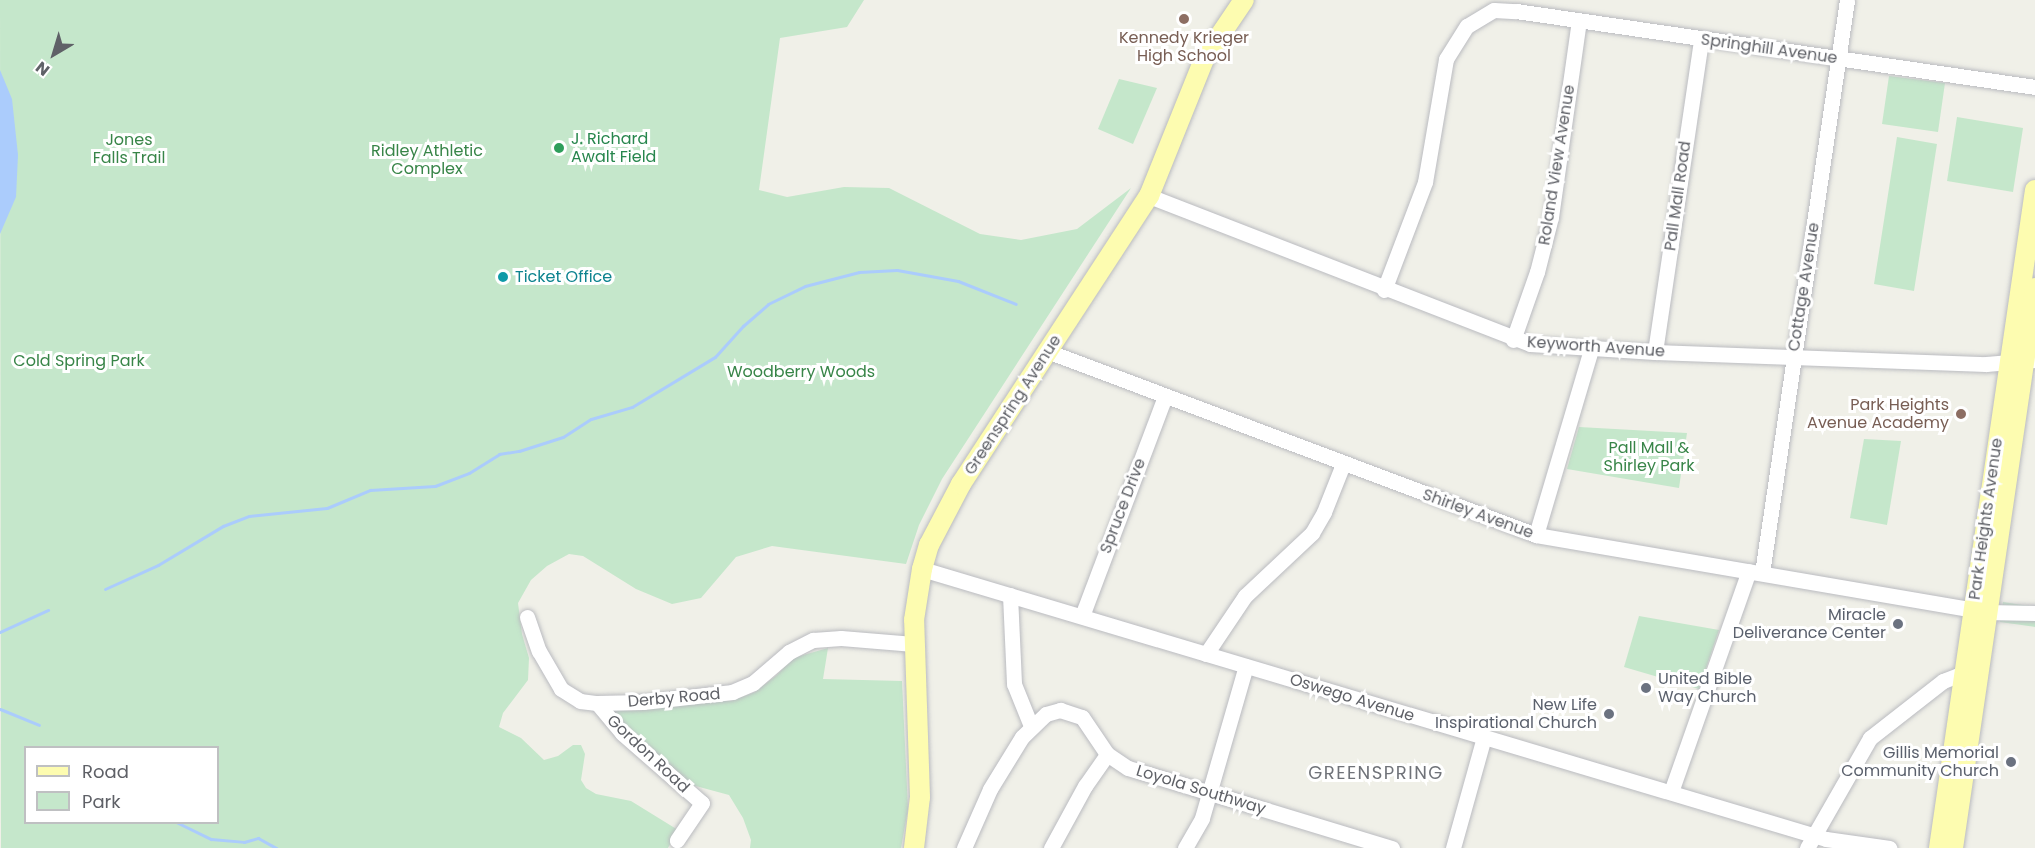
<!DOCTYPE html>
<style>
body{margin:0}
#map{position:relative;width:2035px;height:848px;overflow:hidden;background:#f0f0e8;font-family:Poppins,sans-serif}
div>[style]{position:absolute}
.green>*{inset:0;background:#c5e7cb}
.water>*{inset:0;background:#abccfc}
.stream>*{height:3px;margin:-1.5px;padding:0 1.5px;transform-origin:1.5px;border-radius:1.5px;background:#abccfc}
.roads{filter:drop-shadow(0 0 2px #babbc0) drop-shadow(0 0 2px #babbc0)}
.minor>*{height:15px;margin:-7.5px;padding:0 7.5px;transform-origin:7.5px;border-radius:7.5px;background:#fff}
.major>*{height:20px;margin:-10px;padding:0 10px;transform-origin:10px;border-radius:10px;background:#fdfcb0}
.dots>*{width:16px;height:16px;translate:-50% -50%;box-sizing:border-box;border:3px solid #fff;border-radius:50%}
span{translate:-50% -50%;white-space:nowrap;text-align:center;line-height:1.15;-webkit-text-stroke:6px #fff;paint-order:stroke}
.education-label{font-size:16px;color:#785e54}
.right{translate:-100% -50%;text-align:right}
.street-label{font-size:16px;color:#5f6167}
.leisure-label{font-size:16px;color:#27864d}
.left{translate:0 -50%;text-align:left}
.park-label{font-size:16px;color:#388548}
.culture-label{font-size:16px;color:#0d838f}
.worship-label{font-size:16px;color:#5b616d}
.neighbourhood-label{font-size:18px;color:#707379;letter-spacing:1.5px}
.legend{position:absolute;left:24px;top:746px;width:195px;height:78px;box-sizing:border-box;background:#fff;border:2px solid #bfc0c2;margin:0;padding:8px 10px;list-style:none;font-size:18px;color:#5f6167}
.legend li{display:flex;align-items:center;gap:12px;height:30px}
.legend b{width:30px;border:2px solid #bfc0c2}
.north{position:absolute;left:24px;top:24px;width:60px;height:60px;-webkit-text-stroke:4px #fff;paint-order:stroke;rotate:218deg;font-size:16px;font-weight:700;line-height:24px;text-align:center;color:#5f6167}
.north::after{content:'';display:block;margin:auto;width:21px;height:27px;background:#5f6167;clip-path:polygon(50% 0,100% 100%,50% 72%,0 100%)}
</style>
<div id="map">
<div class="green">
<i style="clip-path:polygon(evenodd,0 0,864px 0,847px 27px,780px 38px,759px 190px,787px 197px,844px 187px,889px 188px,980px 234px,1021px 240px,1077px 229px,1131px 188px,942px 479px,919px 525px,906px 564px,772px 546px,736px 557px,701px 598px,672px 604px,636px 589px,583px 556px,569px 554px,547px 566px,531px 580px,518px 603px,522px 634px,529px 658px,528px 680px,503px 713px,499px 727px,521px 738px,544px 760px,558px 756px,573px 745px,581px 745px,585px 754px,581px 780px,586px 788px,596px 794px,631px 801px,678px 830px,668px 848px,1px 848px,0 0,26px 748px,218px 748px,218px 822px,26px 822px,26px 748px)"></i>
<i style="clip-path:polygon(1889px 76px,1945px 83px,1938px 132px,1882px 124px)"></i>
<i style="clip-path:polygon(1119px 79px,1157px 88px,1133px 144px,1098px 129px)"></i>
<i style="clip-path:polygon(1957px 117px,2023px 128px,2013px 192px,1947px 181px)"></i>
<i style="clip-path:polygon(1897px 137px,1937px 144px,1914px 291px,1874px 284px)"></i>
<i style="clip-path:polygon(1579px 427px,1687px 433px,1679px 488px,1567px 469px)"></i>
<i style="clip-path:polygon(1864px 439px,1901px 441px,1887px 525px,1850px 518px)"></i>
<i style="clip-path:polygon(2003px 602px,2035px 607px,2035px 627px,2000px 622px)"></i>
<i style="clip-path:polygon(1639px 616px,1719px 630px,1699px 689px,1624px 667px)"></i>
<i style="clip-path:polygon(828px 648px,823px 679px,902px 681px,908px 809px,901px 848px,750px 848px,751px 840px,743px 818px,729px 795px,692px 785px,672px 773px,606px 709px,734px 700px,755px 692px,777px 675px,793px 658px)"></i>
</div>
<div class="water">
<i style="clip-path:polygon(0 70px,12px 99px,18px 155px,16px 197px,0 234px)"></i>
</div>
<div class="stream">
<i style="left:105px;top:589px;width:58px;rotate:-24.4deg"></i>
<i style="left:158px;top:565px;width:76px;rotate:-31deg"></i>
<i style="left:223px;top:526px;width:28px;rotate:-21deg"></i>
<i style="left:249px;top:516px;width:78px;rotate:-5.9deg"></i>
<i style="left:327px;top:508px;width:47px;rotate:-22.7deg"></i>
<i style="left:370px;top:490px;width:65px;rotate:-3.5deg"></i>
<i style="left:435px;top:486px;width:36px;rotate:-21deg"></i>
<i style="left:469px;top:473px;width:36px;rotate:-32deg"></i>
<i style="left:499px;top:454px;width:20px;rotate:-9deg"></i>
<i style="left:519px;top:451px;width:46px;rotate:-17.7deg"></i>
<i style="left:563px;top:437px;width:33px;rotate:-33deg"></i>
<i style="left:591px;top:419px;width:43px;rotate:-16.3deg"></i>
<i style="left:632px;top:407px;width:97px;rotate:-31.1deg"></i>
<i style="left:715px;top:357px;width:42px;rotate:-47.9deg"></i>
<i style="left:743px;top:326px;width:33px;rotate:-41deg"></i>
<i style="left:768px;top:304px;width:41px;rotate:-25.9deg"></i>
<i style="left:805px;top:286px;width:56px;rotate:-14.5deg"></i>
<i style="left:859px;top:272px;width:38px;rotate:-3deg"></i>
<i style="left:897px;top:270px;width:62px;rotate:10.2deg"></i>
<i style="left:958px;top:281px;width:62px;rotate:21.6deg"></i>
<i style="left:0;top:632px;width:53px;rotate:-24.6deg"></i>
<i style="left:0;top:709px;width:42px;rotate:22.3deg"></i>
<i style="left:176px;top:822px;width:39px;rotate:26deg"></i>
<i style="left:211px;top:839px;width:33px;rotate:5deg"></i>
<i style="left:244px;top:842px;width:15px;rotate:-16deg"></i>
<i style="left:258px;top:838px;width:21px;rotate:29deg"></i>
</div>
<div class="roads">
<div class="minor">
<i style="left:1149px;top:196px;width:409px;rotate:21.2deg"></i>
<i style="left:1530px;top:344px;width:125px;rotate:3.7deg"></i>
<i style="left:1655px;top:352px;width:331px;rotate:2.1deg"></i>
<i style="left:1986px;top:364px;width:49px;rotate:-4.7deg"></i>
<i style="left:1384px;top:290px;width:116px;rotate:-69.2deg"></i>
<i style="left:1425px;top:182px;width:125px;rotate:-80.3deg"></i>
<i style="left:1446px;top:59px;width:39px;rotate:-58deg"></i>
<i style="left:1467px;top:26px;width:31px;rotate:-31deg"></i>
<i style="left:1494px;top:10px;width:22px;rotate:3deg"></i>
<i style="left:1516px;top:11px;width:525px;rotate:8.33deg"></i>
<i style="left:1513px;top:340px;width:72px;rotate:-70.6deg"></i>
<i style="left:1537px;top:272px;width:57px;rotate:-75.7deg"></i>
<i style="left:1551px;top:217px;width:198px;rotate:-81.9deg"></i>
<i style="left:1047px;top:351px;width:522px;rotate:20.62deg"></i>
<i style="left:1536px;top:535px;width:457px;rotate:9.7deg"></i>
<i style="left:1986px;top:612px;width:49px;rotate:1.2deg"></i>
<i style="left:1655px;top:352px;width:316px;rotate:-81.6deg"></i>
<i style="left:1536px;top:535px;width:194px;rotate:-73.5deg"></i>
<i style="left:922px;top:569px;width:943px;rotate:16.63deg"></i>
<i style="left:1826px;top:839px;width:64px;rotate:8.1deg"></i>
<i style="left:1762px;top:573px;width:579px;rotate:-81.56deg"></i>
<i style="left:1010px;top:595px;width:89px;rotate:87.4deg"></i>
<i style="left:1014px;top:684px;width:45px;rotate:68deg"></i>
<i style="left:1082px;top:616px;width:235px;rotate:-69.3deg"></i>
<i style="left:527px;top:617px;width:36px;rotate:71deg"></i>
<i style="left:539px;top:651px;width:44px;rotate:59.9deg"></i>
<i style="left:561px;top:689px;width:22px;rotate:32deg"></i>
<i style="left:580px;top:701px;width:17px;rotate:7deg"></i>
<i style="left:597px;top:703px;width:46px;rotate:-1.2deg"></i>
<i style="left:643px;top:702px;width:90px;rotate:-6.4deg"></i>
<i style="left:732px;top:692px;width:23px;rotate:-23deg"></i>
<i style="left:753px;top:683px;width:48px;rotate:-40.7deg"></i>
<i style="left:789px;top:652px;width:27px;rotate:-27deg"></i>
<i style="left:813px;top:640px;width:28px;rotate:-4deg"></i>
<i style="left:841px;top:638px;width:73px;rotate:4.7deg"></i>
<i style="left:1206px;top:654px;width:70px;rotate:-56.1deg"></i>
<i style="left:1245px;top:596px;width:92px;rotate:-43.2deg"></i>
<i style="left:1312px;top:533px;width:24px;rotate:-60deg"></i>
<i style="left:1324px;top:512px;width:52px;rotate:-68.4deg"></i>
<i style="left:597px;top:703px;width:39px;rotate:50deg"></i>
<i style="left:622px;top:733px;width:106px;rotate:41.2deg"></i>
<i style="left:702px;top:803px;width:45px;rotate:124deg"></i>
<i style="left:1671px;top:792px;width:234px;rotate:-70.6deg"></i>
<i style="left:964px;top:848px;width:64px;rotate:-66.2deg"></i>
<i style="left:990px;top:789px;width:61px;rotate:-58.4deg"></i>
<i style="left:1022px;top:737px;width:33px;rotate:-44deg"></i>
<i style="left:1046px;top:714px;width:15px;rotate:-16deg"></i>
<i style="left:1060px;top:710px;width:23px;rotate:18deg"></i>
<i style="left:1082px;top:717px;width:45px;rotate:56deg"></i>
<i style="left:1107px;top:754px;width:25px;rotate:34deg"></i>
<i style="left:1128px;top:768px;width:276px;rotate:16.9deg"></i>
<i style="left:1051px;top:848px;width:71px;rotate:-61.3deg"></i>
<i style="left:1085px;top:786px;width:39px;rotate:-55deg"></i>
<i style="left:1185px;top:848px;width:34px;rotate:-60deg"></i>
<i style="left:1202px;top:818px;width:158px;rotate:-73.9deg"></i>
<i style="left:1453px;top:848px;width:115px;rotate:-74.4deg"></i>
<i style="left:1807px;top:848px;width:127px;rotate:-60.2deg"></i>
<i style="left:1870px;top:738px;width:93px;rotate:-38deg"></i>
<i style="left:1943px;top:681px;width:22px;rotate:-21deg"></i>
<i style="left:1964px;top:673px;width:10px;rotate:6deg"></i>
</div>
<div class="major">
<i style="left:914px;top:848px;width:51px;rotate:-83.3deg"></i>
<i style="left:920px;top:797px;width:177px;rotate:-91.9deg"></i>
<i style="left:914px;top:620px;width:52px;rotate:-81.1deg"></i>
<i style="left:922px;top:569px;width:25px;rotate:-74deg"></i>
<i style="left:929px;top:545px;width:69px;rotate:-62.3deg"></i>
<i style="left:961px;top:484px;width:344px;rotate:-56.9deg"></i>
<i style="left:1149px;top:196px;width:148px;rotate:-68.1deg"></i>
<i style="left:1204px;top:59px;width:71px;rotate:-55.9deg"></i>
<i style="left:1939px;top:848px;width:665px;rotate:-81.7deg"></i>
<i style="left:1953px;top:848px;width:566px;rotate:-81.67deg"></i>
</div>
</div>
<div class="dots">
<i style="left:1184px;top:19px;background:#8d6e63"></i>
<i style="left:559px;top:148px;background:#2e9e5b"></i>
<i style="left:503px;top:277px;background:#0f9aa8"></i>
<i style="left:1961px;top:414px;background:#8d6e63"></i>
<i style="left:1898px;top:624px;background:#6b7280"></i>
<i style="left:1646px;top:688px;background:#6b7280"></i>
<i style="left:1609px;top:714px;background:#6b7280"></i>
<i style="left:2011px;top:762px;background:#6b7280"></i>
</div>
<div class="education-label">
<span style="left:1184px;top:47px">Kennedy Krieger<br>High School</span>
<span class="right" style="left:1949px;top:414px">Park Heights<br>Avenue Academy</span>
</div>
<div class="street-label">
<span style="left:1769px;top:49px;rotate:8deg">Springhill Avenue</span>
<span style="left:1557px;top:165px;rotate:-81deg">Roland View Avenue</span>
<span style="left:1678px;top:196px;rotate:-82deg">Pall Mall Road</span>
<span style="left:1804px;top:287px;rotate:-81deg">Cottage Avenue</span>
<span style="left:1596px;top:347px;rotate:4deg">Keyworth Avenue</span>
<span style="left:1013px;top:405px;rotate:-57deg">Greenspring Avenue</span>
<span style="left:1123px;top:506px;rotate:-69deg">Spruce Drive</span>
<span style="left:1478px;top:514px;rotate:20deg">Shirley Avenue</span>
<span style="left:1986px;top:519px;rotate:-82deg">Park Heights Avenue</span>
<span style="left:674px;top:698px;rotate:-5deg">Derby Road</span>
<span style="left:1352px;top:698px;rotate:17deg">Oswego Avenue</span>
<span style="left:648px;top:754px;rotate:43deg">Gordon Road</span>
<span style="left:1201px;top:790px;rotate:17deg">Loyola Southway</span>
</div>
<div class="leisure-label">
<span class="left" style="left:571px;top:148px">J. Richard<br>Awalt Field</span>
</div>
<div class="park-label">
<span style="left:129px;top:149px">Jones<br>Falls Trail</span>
<span style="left:427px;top:160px">Ridley Athletic<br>Complex</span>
<span style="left:79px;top:361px">Cold Spring Park</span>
<span style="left:801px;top:372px">Woodberry Woods</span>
<span style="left:1649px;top:457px">Pall Mall &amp;<br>Shirley Park</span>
</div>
<div class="culture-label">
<span class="left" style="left:515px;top:277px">Ticket Office</span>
</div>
<div class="worship-label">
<span class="right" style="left:1886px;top:624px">Miracle<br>Deliverance Center</span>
<span class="left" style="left:1658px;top:688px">United Bible<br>Way Church</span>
<span class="right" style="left:1597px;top:714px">New Life<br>Inspirational Church</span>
<span class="right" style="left:1999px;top:762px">Gillis Memorial<br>Community Church</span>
</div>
<div class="neighbourhood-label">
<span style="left:1376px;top:773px">GREENSPRING</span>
</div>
<ul class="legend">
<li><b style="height:8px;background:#fdfcb0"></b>Road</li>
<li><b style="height:16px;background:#c5e7cb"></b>Park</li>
</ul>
<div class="north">N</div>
</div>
